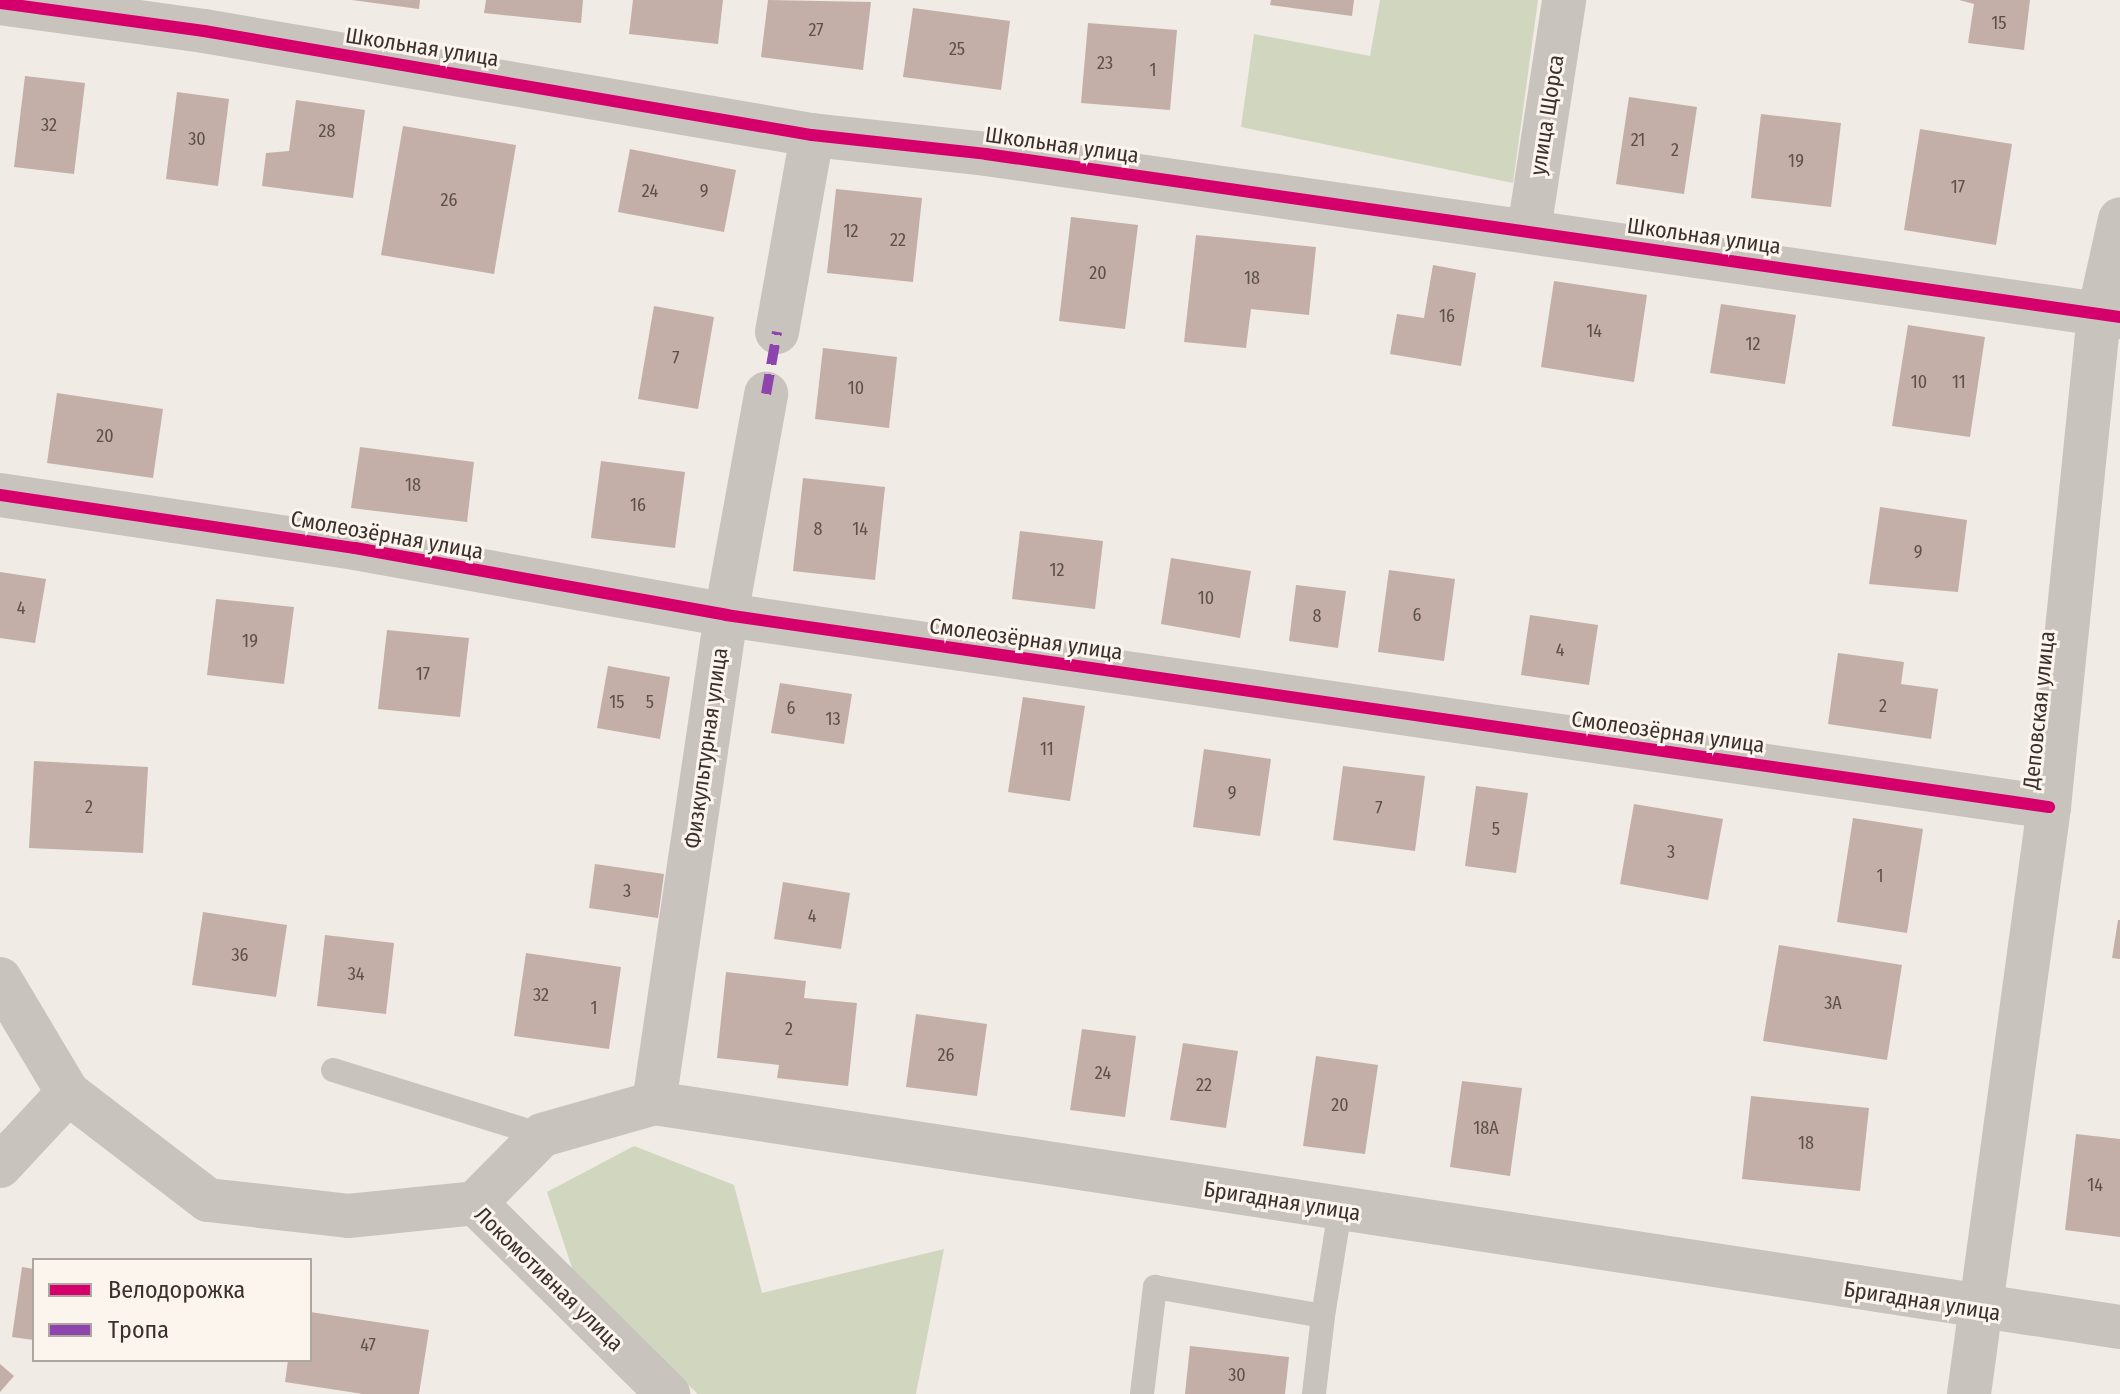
<!DOCTYPE html>
<meta charset="utf-8">
<style>
body{margin:0}
#map{position:relative;width:2120px;height:1394px;overflow:hidden;background:#f0ebe5;font-family:"Fira Sans Condensed",sans-serif}
div>[style]{position:absolute}
.green>*{inset:0;background:#d1d6bf}
.building>*{inset:0;background:#c3afa7}
.lane>*{height:24px;margin:-12px;padding:0 12px;transform-origin:12px;border-radius:12px;background:#c9c3be}
.street>*{height:44px;margin:-22px;padding:0 22px;transform-origin:22px;border-radius:22px;background:#c9c3be}
.quiet>*{height:10px;margin-top:-5px;transform-origin:0;background:repeating-linear-gradient(90deg,#8e44ad 0 20px,transparent 0 30px)}
.cycleway>*{height:12px;margin:-6px;padding:0 6px;transform-origin:6px;border-radius:6px;background:#d6006c}
span{translate:-50% -50%;white-space:nowrap;text-align:center;line-height:1.15;-webkit-text-stroke:6px #fbf5ee;paint-order:stroke}
.number-label{font-size:18px;color:#5d504a}
.number-label span{-webkit-text-stroke-width:0}
.street-label{font-size:22px;color:#3b302b}
.legend{position:absolute;left:32px;top:1258px;width:280px;height:104px;box-sizing:border-box;background:#fbf5ee;border:2px solid #aea6a0;margin:0;padding:10px 14px;list-style:none;font-size:24px;color:#3b302b}
.legend li{display:flex;align-items:center;gap:16px;height:40px}
.legend b{width:40px;border:2px solid #aea6a0}
</style>
<div id="map">
<div class="green">
<i style="clip-path:polygon(1380px 0,1538px 0,1513px 183px,1241px 127px,1254px 34px,1370px 56px)"></i>
<i style="clip-path:polygon(634px 1146px,734px 1185px,762px 1293px,944px 1249px,916px 1394px,698px 1394px,576px 1280px,547px 1192px)"></i>
</div>
<div class="building">
<i style="clip-path:polygon(352px 0,420px 0,419px 9px)"></i>
<i style="clip-path:polygon(486px 0,583px 0,581px 23px,484px 13px)"></i>
<i style="clip-path:polygon(633px 0,723px 0,718px 44px,629px 34px)"></i>
<i style="clip-path:polygon(768px 0,871px 2px,863px 70px,761px 57px)"></i>
<i style="clip-path:polygon(1271px 0,1354px 0,1352px 16px,1270px 5px)"></i>
<i style="clip-path:polygon(2030px 0,2024px 50px,1968px 43px,1974px 4px,1959px 0)"></i>
<i style="clip-path:polygon(913px 8px,1010px 21px,1001px 90px,903px 77px)"></i>
<i style="clip-path:polygon(1088px 23px,1177px 30px,1170px 110px,1081px 103px)"></i>
<i style="clip-path:polygon(25px 76px,85px 83px,74px 174px,14px 167px)"></i>
<i style="clip-path:polygon(177px 92px,229px 99px,218px 186px,166px 179px)"></i>
<i style="clip-path:polygon(1629px 97px,1697px 107px,1684px 194px,1616px 184px)"></i>
<i style="clip-path:polygon(296px 100px,365px 110px,353px 198px,262px 186px,266px 153px,289px 151px)"></i>
<i style="clip-path:polygon(1761px 114px,1841px 123px,1831px 207px,1751px 198px)"></i>
<i style="clip-path:polygon(403px 126px,516px 145px,494px 274px,381px 255px)"></i>
<i style="clip-path:polygon(1920px 129px,2012px 144px,1996px 245px,1904px 230px)"></i>
<i style="clip-path:polygon(630px 149px,736px 170px,724px 232px,618px 212px)"></i>
<i style="clip-path:polygon(836px 189px,922px 198px,913px 282px,827px 273px)"></i>
<i style="clip-path:polygon(1071px 217px,1138px 225px,1125px 329px,1059px 321px)"></i>
<i style="clip-path:polygon(1196px 235px,1316px 247px,1309px 315px,1251px 309px,1246px 348px,1184px 342px)"></i>
<i style="clip-path:polygon(1433px 265px,1476px 273px,1461px 366px,1390px 354px,1397px 314px,1424px 318px)"></i>
<i style="clip-path:polygon(1554px 281px,1647px 295px,1634px 382px,1541px 367px)"></i>
<i style="clip-path:polygon(1721px 304px,1796px 315px,1785px 384px,1710px 373px)"></i>
<i style="clip-path:polygon(654px 306px,714px 317px,698px 409px,638px 399px)"></i>
<i style="clip-path:polygon(1908px 325px,1985px 337px,1970px 437px,1892px 426px)"></i>
<i style="clip-path:polygon(823px 348px,897px 357px,889px 428px,815px 419px)"></i>
<i style="clip-path:polygon(57px 393px,163px 409px,153px 478px,47px 463px)"></i>
<i style="clip-path:polygon(360px 447px,474px 462px,467px 522px,351px 508px)"></i>
<i style="clip-path:polygon(601px 461px,685px 472px,675px 548px,591px 538px)"></i>
<i style="clip-path:polygon(803px 478px,885px 487px,875px 580px,793px 571px)"></i>
<i style="clip-path:polygon(1880px 507px,1967px 520px,1958px 592px,1869px 584px)"></i>
<i style="clip-path:polygon(1020px 531px,1103px 541px,1095px 609px,1012px 599px)"></i>
<i style="clip-path:polygon(1171px 558px,1251px 571px,1240px 638px,1161px 624px)"></i>
<i style="clip-path:polygon(1389px 570px,1455px 579px,1444px 661px,1378px 652px)"></i>
<i style="clip-path:polygon(0 572px,46px 579px,35px 643px,0 638px)"></i>
<i style="clip-path:polygon(1296px 585px,1346px 591px,1338px 648px,1289px 641px)"></i>
<i style="clip-path:polygon(216px 599px,294px 607px,284px 684px,207px 675px)"></i>
<i style="clip-path:polygon(1530px 615px,1598px 625px,1589px 685px,1521px 675px)"></i>
<i style="clip-path:polygon(387px 630px,469px 638px,460px 717px,378px 709px)"></i>
<i style="clip-path:polygon(1838px 653px,1904px 662px,1901px 684px,1938px 689px,1931px 739px,1828px 724px)"></i>
<i style="clip-path:polygon(608px 666px,670px 677px,660px 739px,597px 728px)"></i>
<i style="clip-path:polygon(780px 683px,852px 694px,844px 744px,771px 733px)"></i>
<i style="clip-path:polygon(1023px 697px,1085px 706px,1070px 801px,1008px 792px)"></i>
<i style="clip-path:polygon(1204px 749px,1271px 759px,1260px 836px,1193px 827px)"></i>
<i style="clip-path:polygon(34px 761px,148px 767px,143px 853px,29px 848px)"></i>
<i style="clip-path:polygon(1343px 766px,1425px 776px,1415px 851px,1333px 840px)"></i>
<i style="clip-path:polygon(1476px 786px,1528px 793px,1516px 873px,1465px 866px)"></i>
<i style="clip-path:polygon(1634px 804px,1723px 819px,1708px 900px,1620px 884px)"></i>
<i style="clip-path:polygon(1853px 818px,1923px 829px,1907px 933px,1837px 922px)"></i>
<i style="clip-path:polygon(595px 864px,664px 874px,658px 918px,589px 908px)"></i>
<i style="clip-path:polygon(783px 882px,850px 893px,841px 949px,774px 939px)"></i>
<i style="clip-path:polygon(203px 912px,287px 925px,276px 997px,192px 985px)"></i>
<i style="clip-path:polygon(2118px 920px,2120px 920px,2120px 959px,2112px 958px)"></i>
<i style="clip-path:polygon(325px 935px,394px 943px,386px 1014px,317px 1006px)"></i>
<i style="clip-path:polygon(1779px 945px,1902px 965px,1887px 1060px,1763px 1041px)"></i>
<i style="clip-path:polygon(526px 953px,621px 967px,609px 1049px,514px 1036px)"></i>
<i style="clip-path:polygon(726px 972px,806px 981px,804px 998px,857px 1003px,848px 1086px,777px 1078px,779px 1065px,717px 1058px)"></i>
<i style="clip-path:polygon(916px 1014px,987px 1024px,977px 1096px,906px 1087px)"></i>
<i style="clip-path:polygon(1082px 1029px,1136px 1036px,1125px 1117px,1070px 1110px)"></i>
<i style="clip-path:polygon(1183px 1043px,1238px 1051px,1226px 1128px,1170px 1120px)"></i>
<i style="clip-path:polygon(1316px 1056px,1378px 1065px,1365px 1154px,1303px 1146px)"></i>
<i style="clip-path:polygon(1462px 1081px,1522px 1088px,1510px 1176px,1450px 1167px)"></i>
<i style="clip-path:polygon(1751px 1096px,1869px 1108px,1860px 1191px,1742px 1179px)"></i>
<i style="clip-path:polygon(2076px 1134px,2120px 1139px,2120px 1237px,2065px 1230px)"></i>
<i style="clip-path:polygon(22px 1267px,34px 1269px,34px 1340px,12px 1337px)"></i>
<i style="clip-path:polygon(310px 1312px,429px 1330px,419px 1394px,363px 1394px,285px 1382px,288px 1360px,310px 1360px)"></i>
<i style="clip-path:polygon(1190px 1346px,1289px 1357px,1285px 1394px,1185px 1394px)"></i>
<i style="clip-path:polygon(0 1364px,14px 1376px,0 1392px)"></i>
</div>
<div class="lane">
<i style="left:333px;top:1070px;width:219px;rotate:17.3deg"></i>
<i style="left:1323px;top:1316px;width:107px;rotate:-80.9deg"></i>
<i style="left:1142px;top:1394px;width:108px;rotate:-83.1deg"></i>
<i style="left:1155px;top:1287px;width:170px;rotate:9.8deg"></i>
<i style="left:1323px;top:1316px;width:79px;rotate:96.6deg"></i>
</div>
<div class="street">
<i style="left:0;top:3px;width:206px;rotate:7.8deg"></i>
<i style="left:204px;top:31px;width:617px;rotate:9.71deg"></i>
<i style="left:812px;top:135px;width:175px;rotate:6.2deg"></i>
<i style="left:986px;top:154px;width:1146px;rotate:8.18deg"></i>
<i style="left:1529px;top:230px;width:233px;rotate:-81.3deg"></i>
<i style="left:777px;top:332px;width:200px;rotate:-79.9deg"></i>
<i style="left:0;top:495px;width:359px;rotate:8.5deg"></i>
<i style="left:355px;top:548px;width:377px;rotate:10.2deg"></i>
<i style="left:726px;top:615px;width:1337px;rotate:8.26deg"></i>
<i style="left:0;top:979px;width:133px;rotate:59.2deg"></i>
<i style="left:68px;top:1093px;width:176px;rotate:37.4deg"></i>
<i style="left:208px;top:1200px;width:141px;rotate:6.5deg"></i>
<i style="left:348px;top:1216px;width:128px;rotate:-5.8deg"></i>
<i style="left:475px;top:1203px;width:272px;rotate:44.7deg"></i>
<i style="left:654px;top:1103px;width:493px;rotate:-81.6deg"></i>
<i style="left:726px;top:615px;width:225px;rotate:-79.7deg"></i>
<i style="left:0;top:1166px;width:100px;rotate:-47deg"></i>
<i style="left:475px;top:1203px;width:95px;rotate:-45.4deg"></i>
<i style="left:542px;top:1135px;width:116px;rotate:-15.9deg"></i>
<i style="left:654px;top:1103px;width:1483px;rotate:8.69deg"></i>
<i style="left:1969px;top:1394px;width:592px;rotate:-82.24deg"></i>
<i style="left:2049px;top:807px;width:496px;rotate:-84.2deg"></i>
<i style="left:2099px;top:314px;width:97px;rotate:-77.5deg"></i>
</div>
<div class="quiet">
<i style="left:766px;top:394px;width:63px;rotate:-79.9deg"></i>
</div>
<div class="cycleway">
<i style="left:0;top:3px;width:206px;rotate:7.8deg"></i>
<i style="left:204px;top:31px;width:617px;rotate:9.71deg"></i>
<i style="left:812px;top:135px;width:175px;rotate:6.2deg"></i>
<i style="left:986px;top:154px;width:1146px;rotate:8.18deg"></i>
<i style="left:0;top:495px;width:359px;rotate:8.5deg"></i>
<i style="left:355px;top:548px;width:377px;rotate:10.2deg"></i>
<i style="left:726px;top:615px;width:1337px;rotate:8.26deg"></i>
</div>
<div class="number-label">
<span style="left:1999px;top:23px">15</span>
<span style="left:816px;top:30px">27</span>
<span style="left:957px;top:49px">25</span>
<span style="left:1105px;top:63px">23</span>
<span style="left:1153px;top:70px">1</span>
<span style="left:49px;top:125px">32</span>
<span style="left:327px;top:131px">28</span>
<span style="left:197px;top:139px">30</span>
<span style="left:1638px;top:140px">21</span>
<span style="left:1675px;top:150px">2</span>
<span style="left:1796px;top:161px">19</span>
<span style="left:1958px;top:187px">17</span>
<span style="left:650px;top:191px">24</span>
<span style="left:704px;top:191px">9</span>
<span style="left:449px;top:200px">26</span>
<span style="left:851px;top:231px">12</span>
<span style="left:898px;top:240px">22</span>
<span style="left:1098px;top:273px">20</span>
<span style="left:1252px;top:278px">18</span>
<span style="left:1447px;top:316px">16</span>
<span style="left:1594px;top:331px">14</span>
<span style="left:1753px;top:344px">12</span>
<span style="left:676px;top:358px">7</span>
<span style="left:1919px;top:382px">10</span>
<span style="left:1959px;top:382px">11</span>
<span style="left:856px;top:388px">10</span>
<span style="left:105px;top:436px">20</span>
<span style="left:413px;top:485px">18</span>
<span style="left:638px;top:505px">16</span>
<span style="left:818px;top:529px">8</span>
<span style="left:860px;top:529px">14</span>
<span style="left:1918px;top:552px">9</span>
<span style="left:1057px;top:570px">12</span>
<span style="left:1206px;top:598px">10</span>
<span style="left:21px;top:608px">4</span>
<span style="left:1417px;top:615px">6</span>
<span style="left:1317px;top:616px">8</span>
<span style="left:250px;top:641px">19</span>
<span style="left:1560px;top:650px">4</span>
<span style="left:423px;top:674px">17</span>
<span style="left:617px;top:702px">15</span>
<span style="left:650px;top:702px">5</span>
<span style="left:1883px;top:706px">2</span>
<span style="left:791px;top:708px">6</span>
<span style="left:833px;top:719px">13</span>
<span style="left:1047px;top:749px">11</span>
<span style="left:1232px;top:793px">9</span>
<span style="left:89px;top:807px">2</span>
<span style="left:1379px;top:808px">7</span>
<span style="left:1496px;top:829px">5</span>
<span style="left:1671px;top:852px">3</span>
<span style="left:1880px;top:876px">1</span>
<span style="left:627px;top:891px">3</span>
<span style="left:812px;top:916px">4</span>
<span style="left:240px;top:955px">36</span>
<span style="left:356px;top:974px">34</span>
<span style="left:541px;top:995px">32</span>
<span style="left:1833px;top:1003px">3А</span>
<span style="left:594px;top:1008px">1</span>
<span style="left:789px;top:1029px">2</span>
<span style="left:946px;top:1055px">26</span>
<span style="left:1103px;top:1073px">24</span>
<span style="left:1204px;top:1085px">22</span>
<span style="left:1340px;top:1105px">20</span>
<span style="left:1486px;top:1128px">18А</span>
<span style="left:1806px;top:1143px">18</span>
<span style="left:2095px;top:1185px">14</span>
<span style="left:368px;top:1345px">47</span>
<span style="left:1237px;top:1375px">30</span>
</div>
<div class="street-label">
<span style="left:422px;top:47px;rotate:9deg">Школьная улица</span>
<span style="left:1547px;top:115px;rotate:-81deg">улица Щорса</span>
<span style="left:1062px;top:145px;rotate:8deg">Школьная улица</span>
<span style="left:1704px;top:236px;rotate:8deg">Школьная улица</span>
<span style="left:387px;top:535px;rotate:10deg">Смолеозёрная улица</span>
<span style="left:1026px;top:639px;rotate:8deg">Смолеозёрная улица</span>
<span style="left:2039px;top:710px;rotate:-84deg">Деповская улица</span>
<span style="left:1668px;top:732px;rotate:8deg">Смолеозёрная улица</span>
<span style="left:706px;top:748px;rotate:-82deg">Физкультурная улица</span>
<span style="left:1282px;top:1201px;rotate:9deg">Бригадная улица</span>
<span style="left:549px;top:1279px;rotate:44deg">Локомотивная улица</span>
<span style="left:1922px;top:1301px;rotate:9deg">Бригадная улица</span>
</div>
<ul class="legend">
<li><b style="height:10px;background:#d6006c"></b>Велодорожка</li>
<li><b style="height:10px;background:#8e44ad"></b>Тропа</li>
</ul>
</div>
